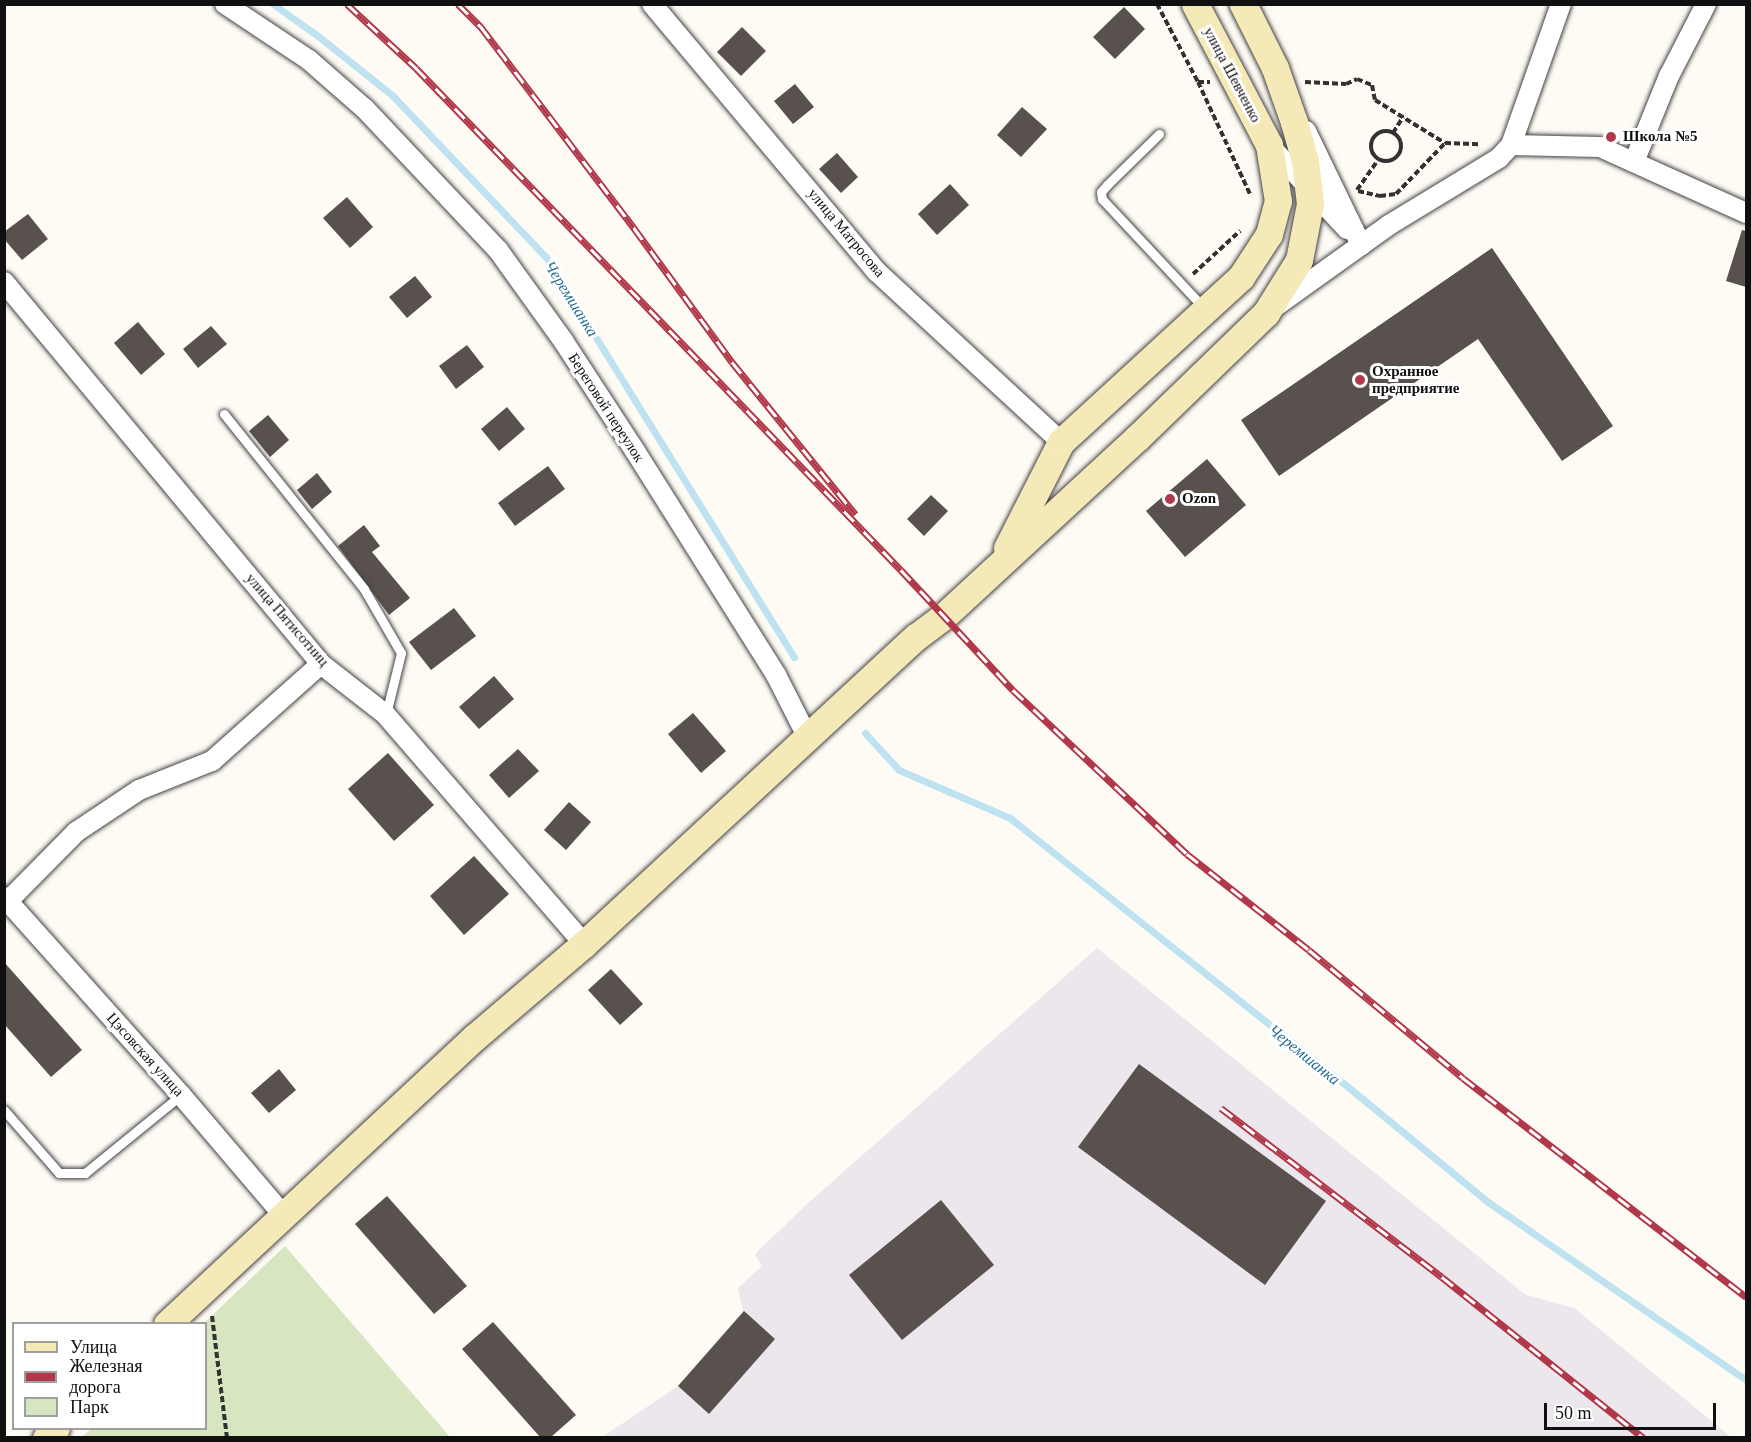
<!DOCTYPE html>
<meta charset="utf-8">
<style>
body{margin:0}
#map{position:relative;width:1751px;height:1442px;overflow:hidden;background:#fefbf5;font-family:"Times New Roman",serif}
div>[style]{position:absolute}
.industrial>*{inset:0;background:#ece6ed}
.green>*{inset:0;background:#d7e5c1}
.stream>*{height:7px;margin:-3.5px;padding:0 3.5px;transform-origin:3.5px;border-radius:3.5px;background:#bfe2f0}
.building>*{inset:0;background:#58514e}
.path>*{height:4px;margin-top:-2px;transform-origin:0;background:repeating-linear-gradient(90deg,#323232 0 6px,transparent 0 9px)}
.path>.ring{margin:-2px;padding:0;box-sizing:content-box;background:none;border:4px solid #323232;border-radius:50%}
.roads{filter:drop-shadow(0 0 2px #434343) drop-shadow(0 0 2px #434343)}
.service>*{height:9px;margin:-4.5px;padding:0 4.5px;transform-origin:4.5px;border-radius:4.5px;background:#fff}
.minor>*{height:20px;margin:-10px;padding:0 10px;transform-origin:10px;border-radius:10px;background:#fff}
.secondary>*{height:27px;margin:-13.5px;padding:0 13.5px;transform-origin:13.5px;border-radius:13.5px;background:#f6e9b8}
.rail>*{height:7px;margin-top:-3.5px;transform-origin:0;background:repeating-linear-gradient(90deg,#fff 0 14px,#b13848 0 28px);box-sizing:border-box;border-block:2px solid #b13848}
.dots>*{width:16px;height:16px;translate:-50% -50%;box-sizing:border-box;border:3px solid #fff;border-radius:50%}
span{translate:-50% -50%;white-space:nowrap;text-align:center;line-height:1.15;-webkit-text-stroke:6px #fff;paint-order:stroke}
.street-label{font-size:15px;color:#101010}
.poi-label{font-size:15px;color:#101010;font-weight:700}
.left{translate:0 -50%;text-align:left}
.water-label{font-size:16px;color:#276e94;font-style:italic}
.frame{position:absolute;inset:0;border:6px solid #101010;pointer-events:none}
.legend{position:absolute;left:12px;top:1322px;width:195px;height:108px;box-sizing:border-box;background:#fff;border:2px solid #9f9f9f;margin:0;padding:8px 10px;list-style:none;font-size:18px;color:#101010}
.legend li{display:flex;align-items:center;gap:12px;height:30px}
.legend b{width:30px;border:2px solid #9f9f9f}
.scale{position:absolute;left:1544px;top:1403px;width:172px;height:27px;box-sizing:border-box;border:3px solid #101010;border-top:0;padding-left:8px;font-size:18px;line-height:21px;white-space:nowrap;color:#101010;-webkit-text-stroke:4px #fff;paint-order:stroke}
</style>
<div id="map">
<div class="industrial">
<i style="clip-path:polygon(1097px 948px,1526px 1295px,1574px 1308px,1731px 1437px,601px 1438px,678px 1386px,743px 1311px,738px 1288px,762px 1266px,755px 1254px,806px 1205px)"></i>
</div>
<div class="green">
<i style="clip-path:polygon(285px 1246px,450px 1437px,82px 1437px,91px 1429px,206px 1428px,204px 1323px)"></i>
</div>
<div class="stream">
<i style="left:273px;top:4px;width:55px;rotate:35.4deg"></i>
<i style="left:318px;top:36px;width:95px;rotate:38.6deg"></i>
<i style="left:392px;top:95px;width:224px;rotate:46.5deg"></i>
<i style="left:546px;top:257px;width:471px;rotate:58.2deg"></i>
<i style="left:865px;top:733px;width:50px;rotate:47.4deg"></i>
<i style="left:899px;top:770px;width:121px;rotate:23.4deg"></i>
<i style="left:1010px;top:818px;width:424px;rotate:38.5deg"></i>
<i style="left:1342px;top:1082px;width:189px;rotate:39.4deg"></i>
<i style="left:1488px;top:1202px;width:313px;rotate:34.6deg"></i>
</div>
<div class="building">
<i style="clip-path:polygon(1124px 7px,1145px 29px,1115px 59px,1093px 37px)"></i>
<i style="clip-path:polygon(742px 27px,766px 51px,741px 76px,717px 52px)"></i>
<i style="clip-path:polygon(795px 84px,814px 107px,793px 124px,774px 101px)"></i>
<i style="clip-path:polygon(1022px 107px,1047px 129px,1021px 157px,997px 135px)"></i>
<i style="clip-path:polygon(837px 153px,858px 177px,841px 193px,819px 169px)"></i>
<i style="clip-path:polygon(950px 184px,969px 205px,937px 235px,918px 214px)"></i>
<i style="clip-path:polygon(347px 197px,373px 227px,350px 248px,323px 218px)"></i>
<i style="clip-path:polygon(28px 214px,48px 239px,22px 260px,4px 239px,4px 232px)"></i>
<i style="clip-path:polygon(1742px 230px,1746px 231px,1746px 287px,1726px 281px)"></i>
<i style="clip-path:polygon(1492px 248px,1613px 426px,1562px 461px,1478px 339px,1279px 476px,1241px 420px)"></i>
<i style="clip-path:polygon(415px 276px,432px 297px,407px 318px,389px 297px)"></i>
<i style="clip-path:polygon(138px 322px,165px 354px,141px 375px,114px 343px)"></i>
<i style="clip-path:polygon(211px 326px,227px 344px,198px 368px,183px 349px)"></i>
<i style="clip-path:polygon(467px 345px,484px 367px,456px 389px,439px 366px)"></i>
<i style="clip-path:polygon(507px 407px,525px 429px,499px 451px,481px 429px)"></i>
<i style="clip-path:polygon(268px 415px,289px 440px,270px 457px,249px 431px)"></i>
<i style="clip-path:polygon(1207px 459px,1246px 505px,1185px 557px,1146px 511px)"></i>
<i style="clip-path:polygon(548px 466px,565px 489px,515px 526px,498px 503px)"></i>
<i style="clip-path:polygon(317px 473px,332px 492px,312px 509px,297px 490px)"></i>
<i style="clip-path:polygon(931px 495px,948px 511px,924px 536px,907px 519px)"></i>
<i style="clip-path:polygon(364px 525px,380px 546px,372px 552px,410px 598px,389px 615px,338px 546px)"></i>
<i style="clip-path:polygon(454px 608px,476px 636px,431px 670px,409px 642px)"></i>
<i style="clip-path:polygon(494px 676px,514px 699px,479px 729px,459px 707px)"></i>
<i style="clip-path:polygon(693px 713px,726px 751px,701px 773px,668px 734px)"></i>
<i style="clip-path:polygon(518px 749px,539px 771px,509px 798px,489px 775px)"></i>
<i style="clip-path:polygon(388px 753px,434px 805px,394px 841px,348px 789px)"></i>
<i style="clip-path:polygon(569px 802px,591px 822px,566px 850px,544px 830px)"></i>
<i style="clip-path:polygon(474px 856px,509px 894px,464px 935px,430px 896px)"></i>
<i style="clip-path:polygon(4px 962px,82px 1050px,51px 1077px,4px 1024px)"></i>
<i style="clip-path:polygon(611px 969px,643px 1004px,620px 1025px,588px 990px)"></i>
<i style="clip-path:polygon(1139px 1064px,1326px 1201px,1265px 1285px,1078px 1147px)"></i>
<i style="clip-path:polygon(279px 1069px,296px 1090px,269px 1113px,251px 1093px)"></i>
<i style="clip-path:polygon(387px 1196px,467px 1286px,434px 1314px,355px 1224px)"></i>
<i style="clip-path:polygon(941px 1200px,994px 1265px,902px 1340px,849px 1275px)"></i>
<i style="clip-path:polygon(744px 1311px,775px 1339px,709px 1414px,678px 1386px)"></i>
<i style="clip-path:polygon(493px 1322px,576px 1415px,551px 1437px,540px 1437px,462px 1349px)"></i>
</div>
<div class="path">
<i style="left:1157px;top:4px;width:88px;rotate:62.3deg"></i>
<i style="left:1198px;top:82px;width:12px"></i>
<i style="left:1198px;top:82px;width:126px;rotate:65.1deg"></i>
<i style="left:1305px;top:82px;width:41px;rotate:2.8deg"></i>
<i style="left:1346px;top:84px;width:12px;rotate:-24deg"></i>
<i style="left:1357px;top:79px;width:16px;rotate:22deg"></i>
<i style="left:1372px;top:85px;width:15px;rotate:79deg"></i>
<i style="left:1375px;top:100px;width:82px;rotate:31.6deg"></i>
<i class="ring" style="left:1371px;top:131px;width:26px;height:26px"></i>
<i style="left:1393px;top:133px;width:19px;rotate:-58deg"></i>
<i style="left:1357px;top:190px;width:38px;rotate:-55deg"></i>
<i style="left:1358px;top:191px;width:23px;rotate:13deg"></i>
<i style="left:1380px;top:196px;width:16px;rotate:-7deg"></i>
<i style="left:1396px;top:194px;width:71px;rotate:-46.1deg"></i>
<i style="left:1445px;top:143px;width:35px;rotate:2deg"></i>
<i style="left:1193px;top:274px;width:64px;rotate:-42.5deg"></i>
<i style="left:212px;top:1316px;width:123px;rotate:83deg"></i>
</div>
<div class="roads">
<div class="service">
<i style="left:1159px;top:134px;width:73px;rotate:135.6deg"></i>
<i style="left:1107px;top:185px;width:9px;rotate:131deg"></i>
<i style="left:1101px;top:192px;width:7px;rotate:82deg"></i>
<i style="left:1102px;top:199px;width:148px;rotate:46.9deg"></i>
<i style="left:224px;top:414px;width:224px;rotate:51.3deg"></i>
<i style="left:364px;top:589px;width:74px;rotate:60deg"></i>
<i style="left:401px;top:653px;width:63px;rotate:103.8deg"></i>
<i style="left:4px;top:1110px;width:84px;rotate:48.9deg"></i>
<i style="left:59px;top:1173px;width:26px"></i>
<i style="left:85px;top:1173px;width:124px;rotate:-39.1deg"></i>
</div>
<div class="minor">
<i style="left:225px;top:4px;width:101px;rotate:33.7deg"></i>
<i style="left:309px;top:60px;width:74px;rotate:41.2deg"></i>
<i style="left:365px;top:109px;width:194px;rotate:46.7deg"></i>
<i style="left:498px;top:250px;width:113px;rotate:54.3deg"></i>
<i style="left:564px;top:342px;width:130px;rotate:56.9deg"></i>
<i style="left:635px;top:451px;width:265px;rotate:57.8deg"></i>
<i style="left:776px;top:675px;width:68px;rotate:63.1deg"></i>
<i style="left:652px;top:4px;width:350px;rotate:50deg"></i>
<i style="left:877px;top:272px;width:251px;rotate:42.7deg"></i>
<i style="left:1306px;top:131px;width:127px;rotate:64.2deg"></i>
<i style="left:1269px;top:145px;width:115px;rotate:47.1deg"></i>
<i style="left:1511px;top:145px;width:89px;rotate:1.3deg"></i>
<i style="left:1600px;top:147px;width:160px;rotate:24.3deg"></i>
<i style="left:1634px;top:162px;width:93px;rotate:-67.9deg"></i>
<i style="left:1669px;top:76px;width:81px;rotate:-62.8deg"></i>
<i style="left:4px;top:282px;width:496px;rotate:50.3deg"></i>
<i style="left:321px;top:664px;width:81px;rotate:38deg"></i>
<i style="left:385px;top:714px;width:304px;rotate:49.1deg"></i>
<i style="left:1273px;top:308px;width:143px;rotate:-35.6deg"></i>
<i style="left:1389px;top:225px;width:129px;rotate:-31.3deg"></i>
<i style="left:1499px;top:158px;width:18px;rotate:-47deg"></i>
<i style="left:1511px;top:145px;width:150px;rotate:-70.5deg"></i>
<i style="left:4px;top:897px;width:266px;rotate:48.2deg"></i>
<i style="left:181px;top:1095px;width:157px;rotate:49.6deg"></i>
<i style="left:8px;top:901px;width:97px;rotate:-45.4deg"></i>
<i style="left:76px;top:832px;width:76px;rotate:-33.7deg"></i>
<i style="left:139px;top:790px;width:79px;rotate:-21.7deg"></i>
<i style="left:212px;top:761px;width:146px;rotate:-41.7deg"></i>
</div>
<div class="secondary">
<i style="left:1007px;top:548px;width:119px;rotate:-63deg"></i>
<i style="left:1061px;top:442px;width:244px;rotate:-42.5deg"></i>
<i style="left:1241px;top:277px;width:51px;rotate:-56.9deg"></i>
<i style="left:1269px;top:234px;width:34px;rotate:-75deg"></i>
<i style="left:1278px;top:201px;width:57px;rotate:-99.1deg"></i>
<i style="left:1269px;top:145px;width:159px;rotate:-117.7deg"></i>
<i style="left:167px;top:1324px;width:421px;rotate:-43deg"></i>
<i style="left:475px;top:1037px;width:143px;rotate:-40.5deg"></i>
<i style="left:584px;top:944px;width:452px;rotate:-42.8deg"></i>
<i style="left:916px;top:637px;width:35px;rotate:-37deg"></i>
<i style="left:944px;top:616px;width:263px;rotate:-42.7deg"></i>
<i style="left:1137px;top:438px;width:180px;rotate:-44.1deg"></i>
<i style="left:1266px;top:313px;width:62px;rotate:-58.1deg"></i>
<i style="left:1299px;top:260px;width:57px;rotate:-78.9deg"></i>
<i style="left:1310px;top:204px;width:43px;rotate:-96.6deg"></i>
<i style="left:1305px;top:161px;width:41px;rotate:-105.8deg"></i>
<i style="left:1294px;top:122px;width:57px;rotate:-109.4deg"></i>
<i style="left:1275px;top:68px;width:72px;rotate:-116.6deg"></i>
<i style="left:46px;top:1438px;width:14px;rotate:-45deg"></i>
</div>
</div>
<div class="rail">
<i style="left:347px;top:4px;width:94px;rotate:42.8deg"></i>
<i style="left:416px;top:68px;width:698px;rotate:45.99deg"></i>
<i style="left:901px;top:570px;width:164px;rotate:47deg"></i>
<i style="left:1013px;top:690px;width:239px;rotate:43.3deg"></i>
<i style="left:1187px;top:854px;width:155px;rotate:38.2deg"></i>
<i style="left:1309px;top:950px;width:200px;rotate:39.7deg"></i>
<i style="left:1463px;top:1078px;width:358px;rotate:37.7deg"></i>
<i style="left:458px;top:4px;width:33px;rotate:45deg"></i>
<i style="left:481px;top:27px;width:253px;rotate:52.7deg"></i>
<i style="left:634px;top:228px;width:166px;rotate:53.8deg"></i>
<i style="left:732px;top:362px;width:196px;rotate:51deg"></i>
<i style="left:1221px;top:1108px;width:278px;rotate:37.4deg"></i>
<i style="left:1442px;top:1277px;width:258px;rotate:38.6deg"></i>
</div>
<div class="dots">
<i style="left:1611px;top:137px;background:#b13848"></i>
<i style="left:1360px;top:380px;background:#b13848"></i>
<i style="left:1170px;top:499px;background:#b13848"></i>
</div>
<div class="street-label">
<span style="left:1232px;top:75px;rotate:62deg">улица Шевченко</span>
<span style="left:846px;top:233px;rotate:50deg">улица Матросова</span>
<span style="left:606px;top:408px;rotate:57deg">Береговой переулок</span>
<span style="left:287px;top:620px;rotate:49deg">улица Пятисотниц</span>
<span style="left:145px;top:1055px;rotate:48deg">Цэсовская улица</span>
</div>
<div class="poi-label">
<span class="left" style="left:1623px;top:137px">Школа №5</span>
<span class="left" style="left:1372px;top:380px">Охранное<br>предприятие</span>
<span class="left" style="left:1182px;top:499px">Ozon</span>
</div>
<div class="water-label">
<span style="left:571px;top:299px;rotate:58deg">Черемшанка</span>
<span style="left:1304px;top:1055px;rotate:39deg">Черемшанка</span>
</div>
<div class="frame"></div>
<ul class="legend">
<li><b style="height:8px;background:#f6e9b8"></b>Улица</li>
<li><b style="height:8px;background:#b13848"></b>Железная дорога</li>
<li><b style="height:16px;background:#d7e5c1"></b>Парк</li>
</ul>
<div class="scale">50 m</div>
</div>
